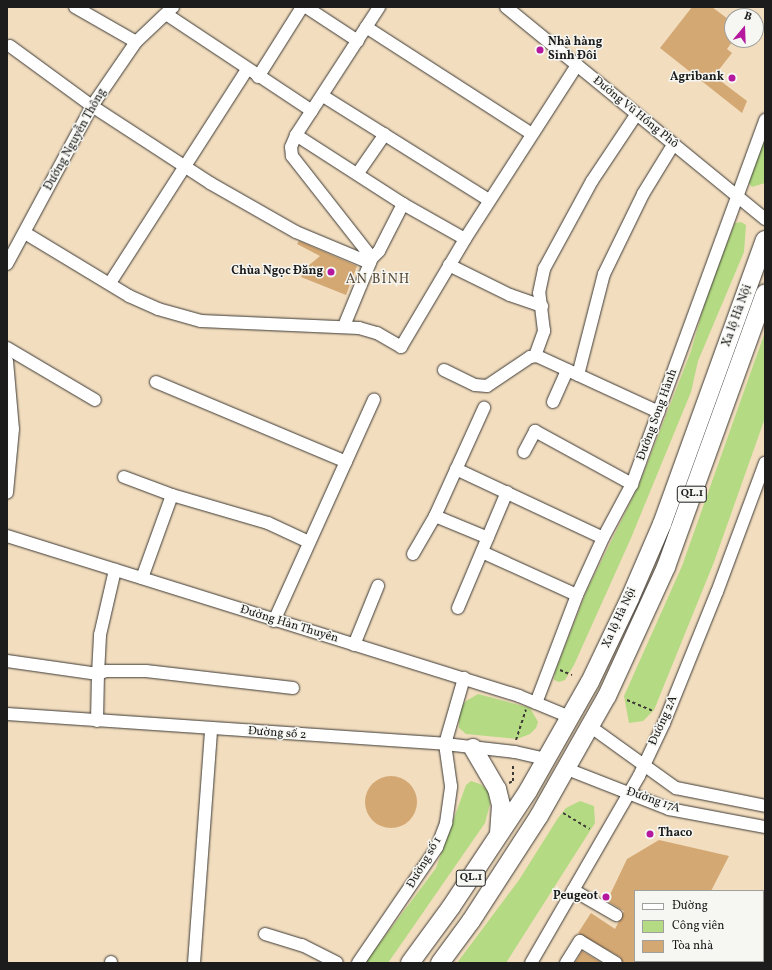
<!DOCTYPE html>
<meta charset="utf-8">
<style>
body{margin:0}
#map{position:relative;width:772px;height:970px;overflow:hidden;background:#f2ddbf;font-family:Vollkorn,serif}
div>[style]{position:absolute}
.green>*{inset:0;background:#b4da83}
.building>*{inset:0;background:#d4a873}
.round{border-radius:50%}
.path>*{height:2px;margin-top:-1px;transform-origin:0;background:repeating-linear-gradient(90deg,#3c3934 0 3px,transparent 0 6px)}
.roads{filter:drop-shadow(0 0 1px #3c3934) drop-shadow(0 0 1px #3c3934)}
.minor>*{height:12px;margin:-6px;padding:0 6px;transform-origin:6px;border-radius:6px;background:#fff}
.highway>*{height:18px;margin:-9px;padding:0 9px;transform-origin:9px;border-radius:9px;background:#fff}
.dots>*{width:11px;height:11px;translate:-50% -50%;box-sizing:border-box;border:2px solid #f6f6f2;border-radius:50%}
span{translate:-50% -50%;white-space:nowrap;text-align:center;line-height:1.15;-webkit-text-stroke:3px #f6f6f2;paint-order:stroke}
.shield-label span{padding:1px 3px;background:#f6f6f2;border:1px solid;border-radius:3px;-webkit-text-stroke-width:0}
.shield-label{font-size:11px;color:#1c1c1c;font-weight:700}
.poi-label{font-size:12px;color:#1c1c1c;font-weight:700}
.left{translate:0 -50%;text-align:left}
.right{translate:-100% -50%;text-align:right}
.street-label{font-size:12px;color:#1c1c1c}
.quarter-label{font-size:14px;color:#5c4d3a;letter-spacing:1px}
.frame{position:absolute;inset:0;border:8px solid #1c1c1c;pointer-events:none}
.legend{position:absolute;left:634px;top:890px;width:130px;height:72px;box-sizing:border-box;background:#f6f6f2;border:1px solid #9f9f9c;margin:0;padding:5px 7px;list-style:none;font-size:12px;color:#1c1c1c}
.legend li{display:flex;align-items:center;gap:8px;height:20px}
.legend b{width:20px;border:1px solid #9f9f9c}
.north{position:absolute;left:724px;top:8px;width:40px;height:40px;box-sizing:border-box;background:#f6f6f2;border:1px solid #9f9f9c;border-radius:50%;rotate:19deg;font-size:11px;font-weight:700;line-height:16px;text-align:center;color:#1c1c1c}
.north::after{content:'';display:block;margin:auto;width:14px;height:18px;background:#b5179e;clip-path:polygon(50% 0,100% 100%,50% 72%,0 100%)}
</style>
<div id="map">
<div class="green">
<i style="clip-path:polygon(765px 126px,765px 183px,752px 187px,747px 181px)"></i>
<i style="clip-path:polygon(741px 222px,746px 225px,744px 252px,698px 361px,691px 392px,631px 538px,574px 665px,565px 680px,559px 682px,554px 680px,555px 672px,587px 590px,639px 485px,691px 351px,708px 292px,731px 233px,735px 223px)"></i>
<i style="clip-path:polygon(765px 332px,765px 418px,714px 562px,654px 710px,643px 721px,629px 723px,624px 696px,682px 566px)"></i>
<i style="clip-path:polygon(478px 694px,530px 708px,538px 722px,536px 728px,530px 734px,517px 739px,466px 734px,459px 728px,459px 710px,466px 701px)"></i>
<i style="clip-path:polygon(471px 781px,480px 784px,489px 791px,490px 804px,485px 823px,388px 963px,365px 963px,436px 868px,466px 785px)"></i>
<i style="clip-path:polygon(580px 801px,594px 806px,595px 823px,506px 963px,457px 963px,519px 880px,558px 818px,566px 808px)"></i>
</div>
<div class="building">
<i style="clip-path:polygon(692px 7px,712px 7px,732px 22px,732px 42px,727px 49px,732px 53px,714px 76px,747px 101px,742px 113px,660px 48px)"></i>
<i style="clip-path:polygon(299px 241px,357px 266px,346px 295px,301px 277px,308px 266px,320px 256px,297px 244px)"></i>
<i class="round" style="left:365px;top:776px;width:52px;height:52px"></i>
<i style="clip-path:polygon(659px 840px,729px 856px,711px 891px,635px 891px,635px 963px,623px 963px,620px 957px,578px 933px,591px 913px,615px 929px,624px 911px,607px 901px,627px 859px)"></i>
<i style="clip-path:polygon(582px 951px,602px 963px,575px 963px)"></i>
</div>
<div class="path">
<i style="left:560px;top:670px;width:13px;rotate:23deg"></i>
<i style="left:627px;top:700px;width:28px;rotate:23deg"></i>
<i style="left:516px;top:740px;width:32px;rotate:-72deg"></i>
<i style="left:509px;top:783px;width:4px;rotate:-27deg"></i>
<i style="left:513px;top:781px;width:17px;rotate:-90deg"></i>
<i style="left:563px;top:813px;width:31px;rotate:31deg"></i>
</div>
<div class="roads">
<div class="minor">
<i style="left:75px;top:7px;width:70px;rotate:29.8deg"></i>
<i style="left:306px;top:7px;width:62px;rotate:33.2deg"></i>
<i style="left:506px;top:7px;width:335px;rotate:39.3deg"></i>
<i style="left:166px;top:14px;width:175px;rotate:33.6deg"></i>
<i style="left:366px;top:27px;width:197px;rotate:32.8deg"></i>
<i style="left:10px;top:46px;width:102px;rotate:36.2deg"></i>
<i style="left:92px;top:106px;width:141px;rotate:33.1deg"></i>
<i style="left:210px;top:183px;width:99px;rotate:29.7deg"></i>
<i style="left:296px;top:232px;width:80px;rotate:22.7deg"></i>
<i style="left:258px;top:77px;width:83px;rotate:-57.8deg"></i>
<i style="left:323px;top:96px;width:196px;rotate:32.1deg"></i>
<i style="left:296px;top:135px;width:127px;rotate:32.8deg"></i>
<i style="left:403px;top:204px;width:71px;rotate:29.4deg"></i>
<i style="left:358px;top:173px;width:47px;rotate:-55.3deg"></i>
<i style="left:25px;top:233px;width:122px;rotate:31.2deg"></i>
<i style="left:129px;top:296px;width:32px;rotate:24deg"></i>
<i style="left:158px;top:309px;width:45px;rotate:15.6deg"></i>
<i style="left:201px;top:321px;width:158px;rotate:2.5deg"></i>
<i style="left:359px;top:328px;width:19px;rotate:16deg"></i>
<i style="left:377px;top:333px;width:28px;rotate:30deg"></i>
<i style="left:401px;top:347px;width:126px;rotate:-59.3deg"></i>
<i style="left:465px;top:239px;width:207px;rotate:-57.2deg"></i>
<i style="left:372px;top:258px;width:10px;rotate:-45deg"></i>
<i style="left:379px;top:251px;width:53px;rotate:-62.9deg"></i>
<i style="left:7px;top:264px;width:179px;rotate:-61.7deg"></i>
<i style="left:92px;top:106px;width:78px;rotate:-55.5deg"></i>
<i style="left:136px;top:42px;width:51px;rotate:-43.4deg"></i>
<i style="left:449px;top:265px;width:68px;rotate:26.2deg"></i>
<i style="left:510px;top:295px;width:34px;rotate:19deg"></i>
<i style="left:110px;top:283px;width:253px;rotate:-57.3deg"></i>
<i style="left:344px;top:326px;width:74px;rotate:-67.6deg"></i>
<i style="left:372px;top:258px;width:130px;rotate:-128.1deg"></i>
<i style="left:292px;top:156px;width:9px;rotate:-96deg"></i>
<i style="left:291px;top:147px;width:13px;rotate:-67deg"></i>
<i style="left:296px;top:135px;width:153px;rotate:-57deg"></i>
<i style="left:7px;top:348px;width:102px;rotate:30.6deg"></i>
<i style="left:535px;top:356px;width:27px;rotate:-70deg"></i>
<i style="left:544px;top:331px;width:38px;rotate:-97deg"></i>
<i style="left:539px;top:293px;width:25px;rotate:-78deg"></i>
<i style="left:544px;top:269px;width:100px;rotate:-61.4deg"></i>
<i style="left:592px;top:181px;width:79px;rotate:-56.3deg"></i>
<i style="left:7px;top:361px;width:68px;rotate:85deg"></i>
<i style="left:13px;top:429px;width:64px;rotate:95.4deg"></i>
<i style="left:444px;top:370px;width:34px;rotate:26deg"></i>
<i style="left:475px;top:385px;width:12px;rotate:5deg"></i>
<i style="left:487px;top:386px;width:52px;rotate:-34deg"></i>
<i style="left:530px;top:357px;width:7px;rotate:-8deg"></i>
<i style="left:537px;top:356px;width:134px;rotate:24.7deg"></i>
<i style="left:578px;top:375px;width:104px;rotate:-75.6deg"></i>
<i style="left:604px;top:274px;width:89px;rotate:-64deg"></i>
<i style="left:643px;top:194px;width:57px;rotate:-58.5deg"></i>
<i style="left:156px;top:382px;width:206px;rotate:22.8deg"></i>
<i style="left:553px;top:402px;width:35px;rotate:-66deg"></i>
<i style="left:524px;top:452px;width:24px;rotate:-62deg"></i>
<i style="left:535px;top:431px;width:111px;rotate:28.7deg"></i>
<i style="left:456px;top:469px;width:162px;rotate:25.1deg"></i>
<i style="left:124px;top:477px;width:51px;rotate:20.6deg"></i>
<i style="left:435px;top:516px;width:57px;rotate:22.5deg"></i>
<i style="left:7px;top:536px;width:536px;rotate:17.35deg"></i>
<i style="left:519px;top:696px;width:55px;rotate:22.4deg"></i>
<i style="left:482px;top:552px;width:104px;rotate:24.4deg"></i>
<i style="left:413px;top:554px;width:44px;rotate:-59.9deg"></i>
<i style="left:435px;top:516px;width:119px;rotate:-65.6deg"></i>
<i style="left:142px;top:578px;width:88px;rotate:-70.1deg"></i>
<i style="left:172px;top:495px;width:100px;rotate:16.3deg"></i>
<i style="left:268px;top:523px;width:45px;rotate:24.9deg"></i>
<i style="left:458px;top:608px;width:126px;rotate:-67.1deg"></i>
<i style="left:274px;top:621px;width:243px;rotate:-65.7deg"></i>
<i style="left:354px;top:645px;width:64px;rotate:-67.9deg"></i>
<i style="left:7px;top:661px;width:92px;rotate:8.1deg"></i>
<i style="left:98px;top:674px;width:39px;rotate:-87deg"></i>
<i style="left:100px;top:635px;width:67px;rotate:-77deg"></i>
<i style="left:536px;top:703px;width:116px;rotate:-69.2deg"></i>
<i style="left:577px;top:595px;width:63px;rotate:-65.5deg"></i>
<i style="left:603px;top:538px;width:61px;rotate:-61.8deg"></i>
<i style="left:632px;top:484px;width:388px;rotate:-69.9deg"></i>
<i style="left:7px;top:714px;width:439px;rotate:3.9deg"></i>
<i style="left:445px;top:744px;width:70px;rotate:6.5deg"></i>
<i style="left:515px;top:752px;width:32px;rotate:13deg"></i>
<i style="left:97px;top:721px;width:47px;rotate:-88.8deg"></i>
<i style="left:98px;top:674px;width:9px;rotate:-21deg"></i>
<i style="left:106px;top:671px;width:40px"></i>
<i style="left:146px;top:671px;width:148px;rotate:6.6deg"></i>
<i style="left:591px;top:727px;width:105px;rotate:35.7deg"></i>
<i style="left:676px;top:788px;width:91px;rotate:11.4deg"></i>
<i style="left:567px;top:769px;width:110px;rotate:21.4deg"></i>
<i style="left:669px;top:809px;width:98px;rotate:10.6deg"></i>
<i style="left:573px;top:890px;width:50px;rotate:30.2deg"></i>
<i style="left:763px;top:900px;width:3px;rotate:-45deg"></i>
<i style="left:265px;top:934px;width:39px;rotate:17deg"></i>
<i style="left:302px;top:945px;width:39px;rotate:27deg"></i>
<i style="left:111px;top:963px;width:1px;rotate:-90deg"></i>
<i style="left:194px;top:963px;width:235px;rotate:-85.8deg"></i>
<i style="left:358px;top:963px;width:140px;rotate:-55.7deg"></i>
<i style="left:437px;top:847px;width:26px;rotate:-69deg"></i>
<i style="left:446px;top:823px;width:37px;rotate:-82deg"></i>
<i style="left:451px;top:786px;width:42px;rotate:-98.1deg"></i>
<i style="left:445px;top:744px;width:69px;rotate:-73.9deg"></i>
<i style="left:531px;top:963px;width:216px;rotate:-60deg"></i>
<i style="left:639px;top:776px;width:59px;rotate:-64.7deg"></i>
<i style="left:664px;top:723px;width:141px;rotate:-68deg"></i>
<i style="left:717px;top:592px;width:138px;rotate:-69.6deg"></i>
<i style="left:566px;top:963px;width:26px;rotate:-58deg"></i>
<i style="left:580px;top:941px;width:42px;rotate:31.4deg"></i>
</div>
<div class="highway">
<i style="left:473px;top:748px;width:48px;rotate:59.7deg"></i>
<i style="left:497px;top:789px;width:16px;rotate:76deg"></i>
<i style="left:501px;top:805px;width:29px;rotate:94deg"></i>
<i style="left:410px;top:963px;width:69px;rotate:-53.8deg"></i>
<i style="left:451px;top:907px;width:139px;rotate:-56.4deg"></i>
<i style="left:528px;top:791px;width:125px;rotate:-60.4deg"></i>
<i style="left:590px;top:682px;width:93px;rotate:-64.5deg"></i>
<i style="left:630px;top:598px;width:81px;rotate:-66.6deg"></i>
<i style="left:662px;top:524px;width:302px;rotate:-70.1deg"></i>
<i style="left:440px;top:963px;width:52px;rotate:-53.6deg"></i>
<i style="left:471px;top:921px;width:125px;rotate:-57.1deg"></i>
<i style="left:539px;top:816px;width:138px;rotate:-60.5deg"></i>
<i style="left:607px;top:696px;width:142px;rotate:-65.4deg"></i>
<i style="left:666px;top:567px;width:291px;rotate:-70.1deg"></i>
</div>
</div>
<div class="dots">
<i style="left:540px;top:50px;background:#b5179e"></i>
<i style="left:732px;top:78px;background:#b5179e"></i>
<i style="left:331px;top:272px;background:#b5179e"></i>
<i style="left:650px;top:834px;background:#b5179e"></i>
<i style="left:606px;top:897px;background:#b5179e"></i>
</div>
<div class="shield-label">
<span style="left:692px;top:494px">QL.1</span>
<span style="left:471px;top:878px">QL.1</span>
</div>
<div class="poi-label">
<span class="left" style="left:548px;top:50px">Nhà hàng<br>Sinh Đôi</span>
<span class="right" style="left:724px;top:78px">Agribank</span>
<span class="right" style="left:323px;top:272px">Chùa Ngọc Đăng</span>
<span class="left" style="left:658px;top:834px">Thaco</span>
<span class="right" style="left:598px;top:897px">Peugeot</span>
</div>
<div class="street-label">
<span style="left:635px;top:113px;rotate:39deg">Đường Vũ Hồng Phô</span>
<span style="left:76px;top:140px;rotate:-61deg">Đường Nguyễn Thông</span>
<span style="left:738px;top:316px;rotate:-70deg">Xa lộ Hà Nội</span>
<span style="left:658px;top:415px;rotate:-70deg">Đường Song Hành</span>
<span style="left:620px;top:618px;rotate:-65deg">Xa lộ Hà Nội</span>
<span style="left:289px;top:625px;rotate:17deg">Đường Hàn Thuyên</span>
<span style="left:664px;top:721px;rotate:-66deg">Đường 2A</span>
<span style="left:277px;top:734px;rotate:4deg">Đường số 2</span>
<span style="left:653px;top:801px;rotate:19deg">Đường 17A</span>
<span style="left:425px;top:863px;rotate:-60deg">Đường số 1</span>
</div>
<div class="quarter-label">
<span style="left:378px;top:280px">AN BÌNH</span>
</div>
<div class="frame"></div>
<ul class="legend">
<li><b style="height:5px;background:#fff"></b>Đường</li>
<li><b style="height:11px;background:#b4da83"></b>Công viên</li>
<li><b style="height:11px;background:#d4a873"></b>Tòa nhà</li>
</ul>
<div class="north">B</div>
</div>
